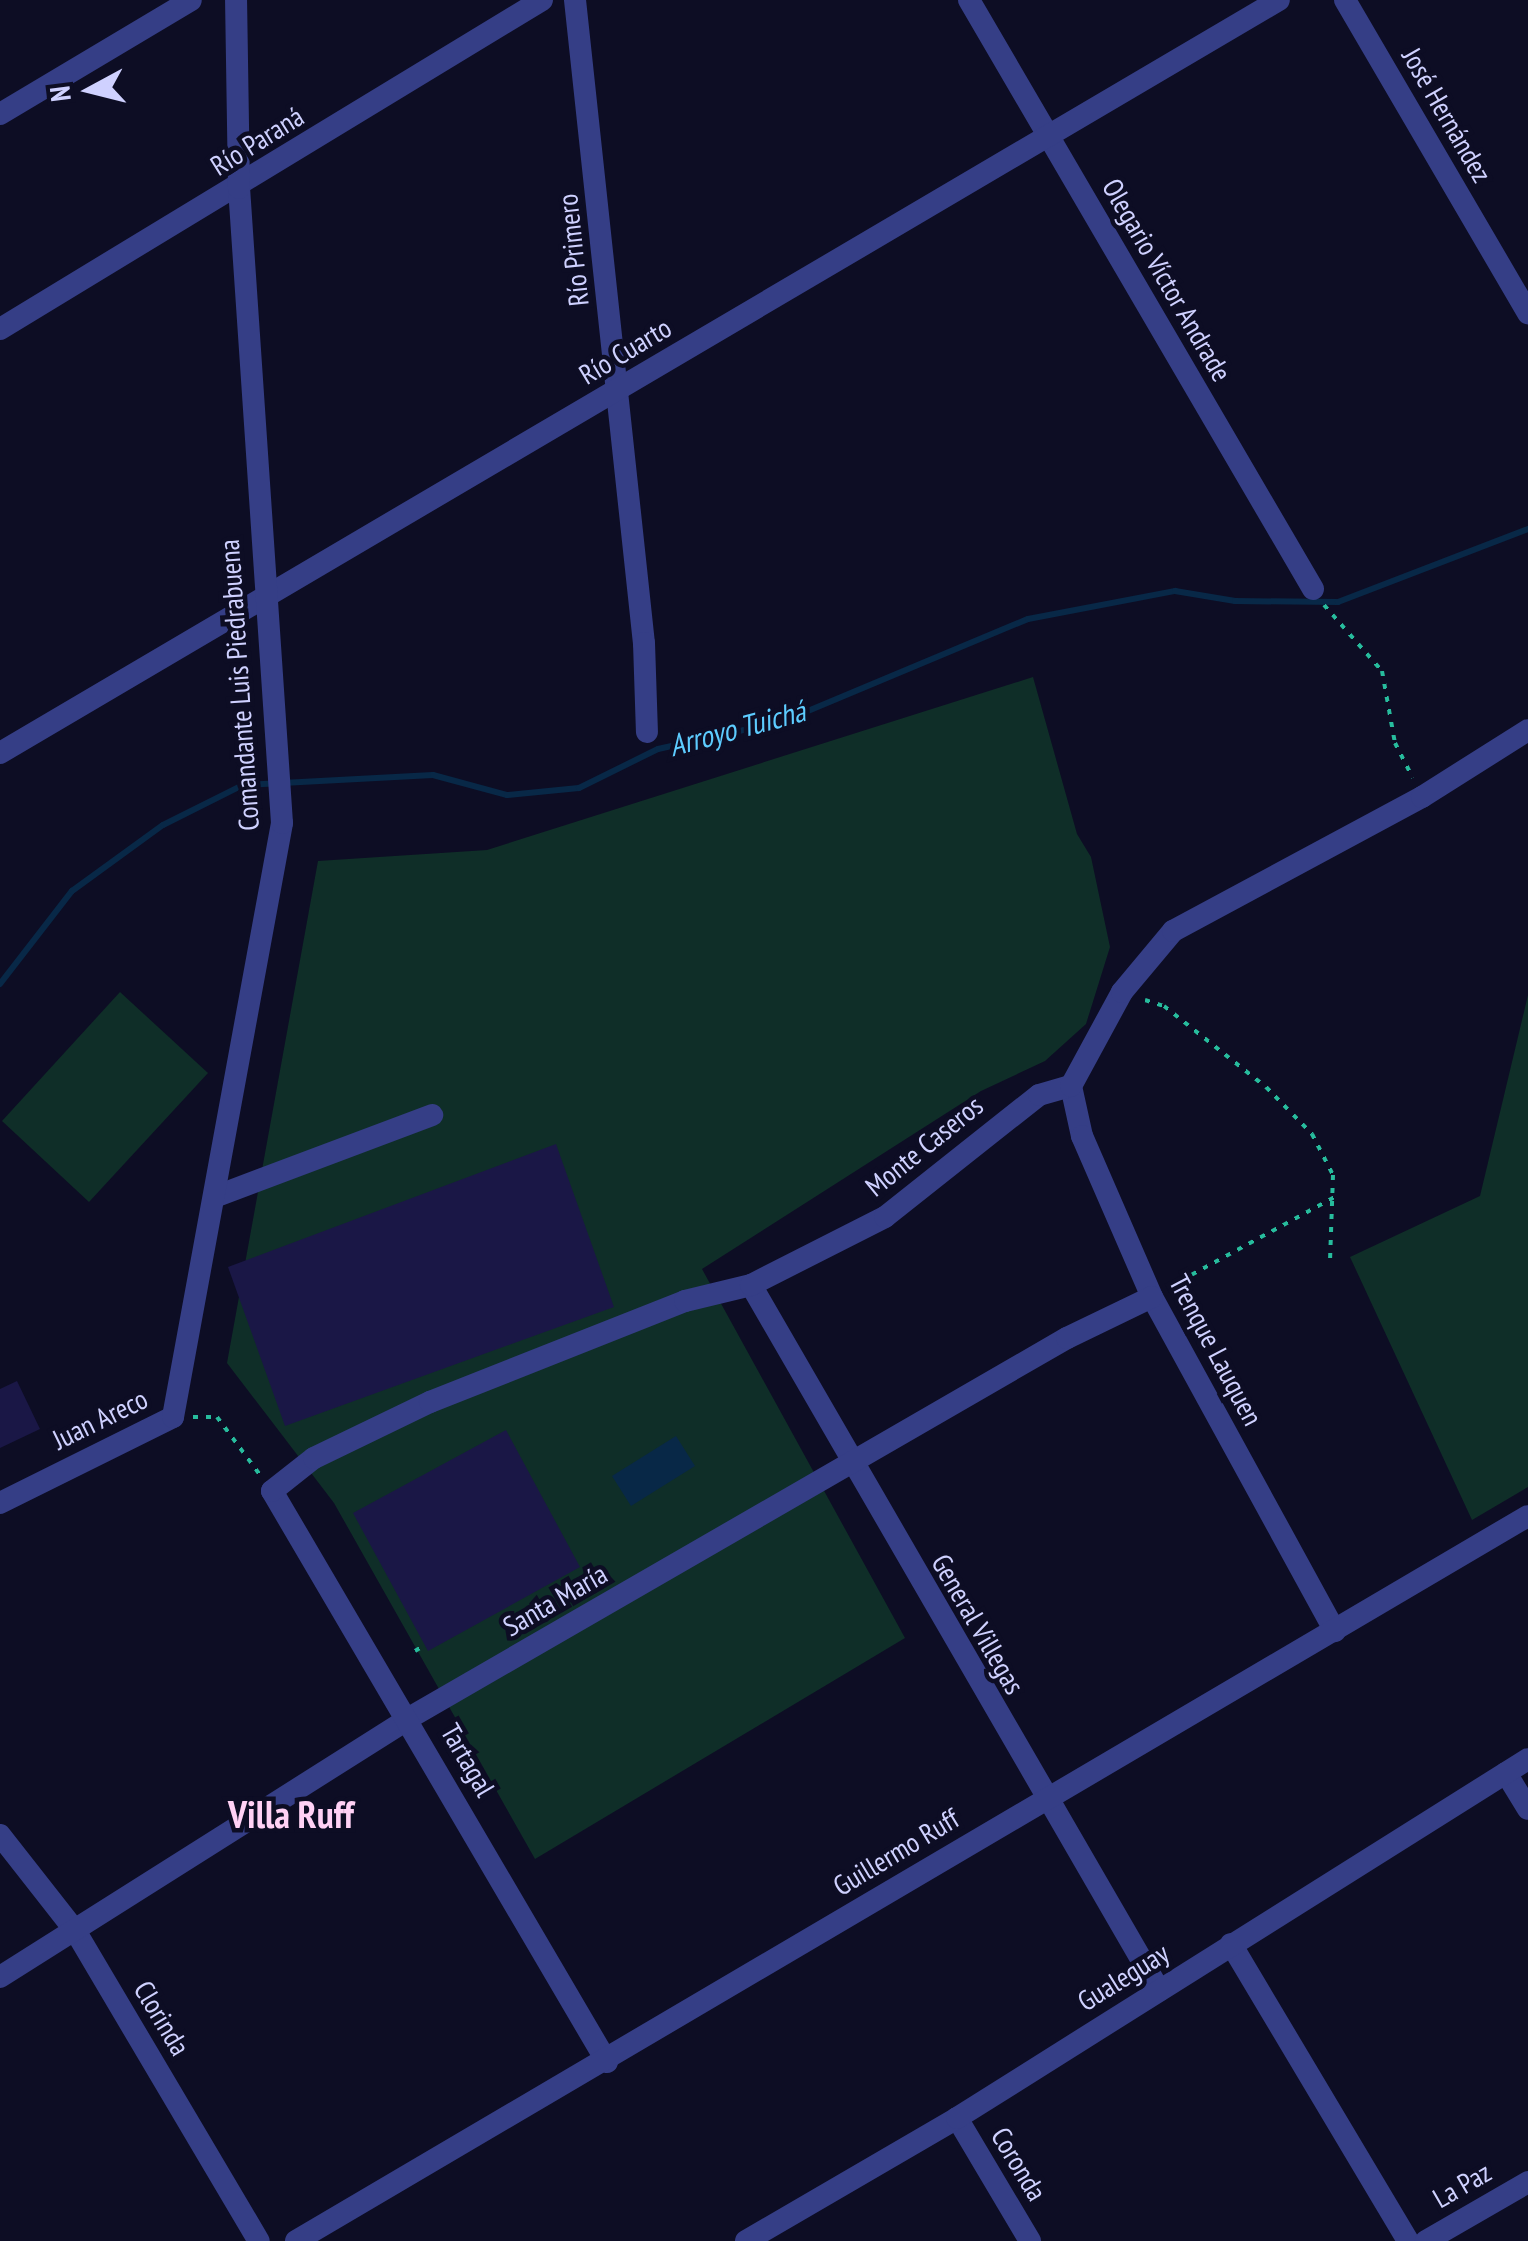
<!DOCTYPE html>
<meta charset="utf-8">
<style>
body{margin:0}
#map{position:relative;width:1528px;height:2241px;overflow:hidden;background:#0d0d24;font-family:"PT Sans Narrow",sans-serif}
div>[style]{position:absolute}
.green>*{inset:0;background:#0f2e28}
.water>*{inset:0;background:#082847}
.stream>*{height:6px;margin:-3px;padding:0 3px;transform-origin:3px;border-radius:3px;background:#082847}
.building>*{inset:0;background:#1a1746}
.path>*{height:4px;margin-top:-2px;transform-origin:0;background:repeating-linear-gradient(90deg,#27bc9d 0 5px,transparent 0 13px)}
.minor>*{height:22px;margin:-11px;padding:0 11px;transform-origin:11px;border-radius:11px;background:#353e86}
span{translate:-50% -50%;white-space:nowrap;text-align:center;line-height:1.15;-webkit-text-stroke:9px #0d0d24;paint-order:stroke}
.street-label{font-size:28px;color:#cfd1ff}
.water-label{font-size:30px;color:#5dccff;font-style:italic}
.district-label{font-size:38px;color:#ffd1f5;font-weight:700}
.north{position:absolute;left:40px;top:40px;width:100px;height:100px;-webkit-text-stroke:8px #0d0d24;paint-order:stroke;rotate:263deg;font-size:28px;font-weight:700;line-height:40px;text-align:center;color:#cfd1ff}
.north::after{content:'';display:block;margin:auto;width:35px;height:45px;background:#cfd1ff;clip-path:polygon(50% 0,100% 100%,50% 72%,0 100%)}
</style>
<div id="map">
<div class="green">
<i style="clip-path:polygon(1033px 677px,1077px 834px,1091px 857px,1110px 947px,1086px 1024px,1045px 1061px,981px 1091px,702px 1269px,905px 1638px,535px 1859px,334px 1503px,227px 1363px,318px 861px,487px 850px)"></i>
<i style="clip-path:polygon(120px 992px,208px 1073px,89px 1202px,2px 1121px)"></i>
<i style="clip-path:polygon(1528px 995px,1528px 1487px,1472px 1520px,1350px 1257px,1480px 1196px)"></i>
</div>
<div class="water">
<i style="clip-path:polygon(676px 1436px,695px 1466px,631px 1506px,612px 1476px)"></i>
</div>
<div class="stream">
<i style="left:0;top:984px;width:118px;rotate:-52.3deg"></i>
<i style="left:72px;top:891px;width:112px;rotate:-36deg"></i>
<i style="left:163px;top:825px;width:89px;rotate:-26.6deg"></i>
<i style="left:243px;top:785px;width:190px;rotate:-3deg"></i>
<i style="left:433px;top:775px;width:77px;rotate:15.1deg"></i>
<i style="left:507px;top:795px;width:72px;rotate:-5.6deg"></i>
<i style="left:579px;top:788px;width:88px;rotate:-26.3deg"></i>
<i style="left:658px;top:749px;width:129px;rotate:-12.5deg"></i>
<i style="left:784px;top:721px;width:264px;rotate:-22.7deg"></i>
<i style="left:1028px;top:619px;width:150px;rotate:-10.8deg"></i>
<i style="left:1175px;top:591px;width:61px;rotate:9.5deg"></i>
<i style="left:1235px;top:601px;width:103px;rotate:0.6deg"></i>
<i style="left:1338px;top:602px;width:204px;rotate:-21deg"></i>
</div>
<div class="building">
<i style="clip-path:polygon(556px 1144px,614px 1307px,285px 1426px,228px 1267px)"></i>
<i style="clip-path:polygon(17px 1381px,40px 1429px,0 1448px,0 1389px)"></i>
<i style="clip-path:polygon(506px 1430px,580px 1567px,428px 1651px,353px 1513px)"></i>
</div>
<div class="path">
<i style="left:1324px;top:605px;width:88px;rotate:48.7deg"></i>
<i style="left:1382px;top:671px;width:73px;rotate:79.8deg"></i>
<i style="left:1395px;top:743px;width:39px;rotate:63deg"></i>
<i style="left:1145px;top:1000px;width:20px;rotate:18deg"></i>
<i style="left:1164px;top:1006px;width:130px;rotate:38.5deg"></i>
<i style="left:1266px;top:1087px;width:66px;rotate:45.6deg"></i>
<i style="left:1312px;top:1134px;width:46px;rotate:62.9deg"></i>
<i style="left:1333px;top:1175px;width:85px;rotate:92deg"></i>
<i style="left:1169px;top:1287px;width:189px;rotate:-28.5deg"></i>
<i style="left:193px;top:1417px;width:24px"></i>
<i style="left:217px;top:1417px;width:72px;rotate:53.4deg"></i>
<i style="left:415px;top:1651px;width:12px;rotate:-31deg"></i>
</div>
<div class="minor">
<i style="left:575px;top:0;width:647px;rotate:83.88deg"></i>
<i style="left:644px;top:643px;width:89px;rotate:88.1deg"></i>
<i style="left:969px;top:0;width:682px;rotate:59.71deg"></i>
<i style="left:1345px;top:0;width:363px;rotate:59.7deg"></i>
<i style="left:0;top:114px;width:222px;rotate:-30.8deg"></i>
<i style="left:0;top:329px;width:634px;rotate:-31.26deg"></i>
<i style="left:0;top:753px;width:1484px;rotate:-30.49deg"></i>
<i style="left:1071px;top:1086px;width:51px;rotate:77.6deg"></i>
<i style="left:1082px;top:1136px;width:176px;rotate:66.5deg"></i>
<i style="left:1152px;top:1297px;width:381px;rotate:61.3deg"></i>
<i style="left:217px;top:1196px;width:230px;rotate:-20.6deg"></i>
<i style="left:751px;top:1285px;width:815px;rotate:59.94deg"></i>
<i style="left:0;top:1503px;width:193px;rotate:-26.4deg"></i>
<i style="left:173px;top:1417px;width:604px;rotate:-79.6deg"></i>
<i style="left:282px;top:823px;width:636px;rotate:-93.87deg"></i>
<i style="left:239px;top:188px;width:188px;rotate:-90.9deg"></i>
<i style="left:1506px;top:1773px;width:42px;rotate:58.6deg"></i>
<i style="left:0;top:1835px;width:123px;rotate:51.9deg"></i>
<i style="left:76px;top:1932px;width:359px;rotate:59.4deg"></i>
<i style="left:1231px;top:1944px;width:346px;rotate:59.2deg"></i>
<i style="left:0;top:1977px;width:484px;rotate:-32.3deg"></i>
<i style="left:409px;top:1718px;width:760px;rotate:-30.01deg"></i>
<i style="left:1067px;top:1338px;width:94px;rotate:-25.8deg"></i>
<i style="left:607px;top:2062px;width:662px;rotate:-120.4deg"></i>
<i style="left:272px;top:1491px;width:53px;rotate:-38.2deg"></i>
<i style="left:314px;top:1458px;width:129px;rotate:-25.8deg"></i>
<i style="left:430px;top:1402px;width:274px;rotate:-21.6deg"></i>
<i style="left:685px;top:1301px;width:68px;rotate:-13.6deg"></i>
<i style="left:751px;top:1285px;width:150px;rotate:-26.9deg"></i>
<i style="left:885px;top:1217px;width:196px;rotate:-38.4deg"></i>
<i style="left:1039px;top:1095px;width:33px;rotate:-16deg"></i>
<i style="left:1071px;top:1086px;width:107px;rotate:-61.5deg"></i>
<i style="left:1122px;top:992px;width:80px;rotate:-50.1deg"></i>
<i style="left:1173px;top:931px;width:283px;rotate:-28.3deg"></i>
<i style="left:1422px;top:797px;width:125px;rotate:-32.3deg"></i>
<i style="left:957px;top:2118px;width:143px;rotate:59.3deg"></i>
<i style="left:296px;top:2241px;width:1429px;rotate:-30.48deg"></i>
<i style="left:746px;top:2241px;width:244px;rotate:-30.2deg"></i>
<i style="left:957px;top:2118px;width:674px;rotate:-32.16deg"></i>
<i style="left:1426px;top:2241px;width:118px;rotate:-30deg"></i>
</div>
<div class="street-label">
<span style="left:1447px;top:115px;rotate:60deg">José Hernández</span>
<span style="left:257px;top:141px;rotate:-32deg">Río Paraná</span>
<span style="left:573px;top:250px;rotate:-96deg">Río Primero</span>
<span style="left:1167px;top:280px;rotate:60deg">Olegario Víctor Andrade</span>
<span style="left:625px;top:351px;rotate:-31deg">Río Cuarto</span>
<span style="left:239px;top:685px;rotate:-94deg">Comandante Luis Piedrabuena</span>
<span style="left:924px;top:1146px;rotate:-39deg">Monte Caseros</span>
<span style="left:1216px;top:1350px;rotate:62deg">Trenque Lauquen</span>
<span style="left:100px;top:1419px;rotate:-26deg">Juan Areco</span>
<span style="left:555px;top:1600px;rotate:-30deg">Santa María</span>
<span style="left:978px;top:1624px;rotate:60deg">General Villegas</span>
<span style="left:468px;top:1760px;rotate:60deg">Tartagal</span>
<span style="left:896px;top:1852px;rotate:-31deg">Guillermo Ruff</span>
<span style="left:1123px;top:1977px;rotate:-32deg">Gualeguay</span>
<span style="left:162px;top:2018px;rotate:59deg">Clorinda</span>
<span style="left:1019px;top:2164px;rotate:59deg">Coronda</span>
<span style="left:1462px;top:2185px;rotate:-30deg">La Paz</span>
</div>
<div class="water-label">
<span style="left:737px;top:728px;rotate:-15deg">Arroyo Tuichá</span>
</div>
<div class="district-label">
<span style="left:291px;top:1814px">Villa Ruff</span>
</div>
<div class="north">N</div>
</div>
